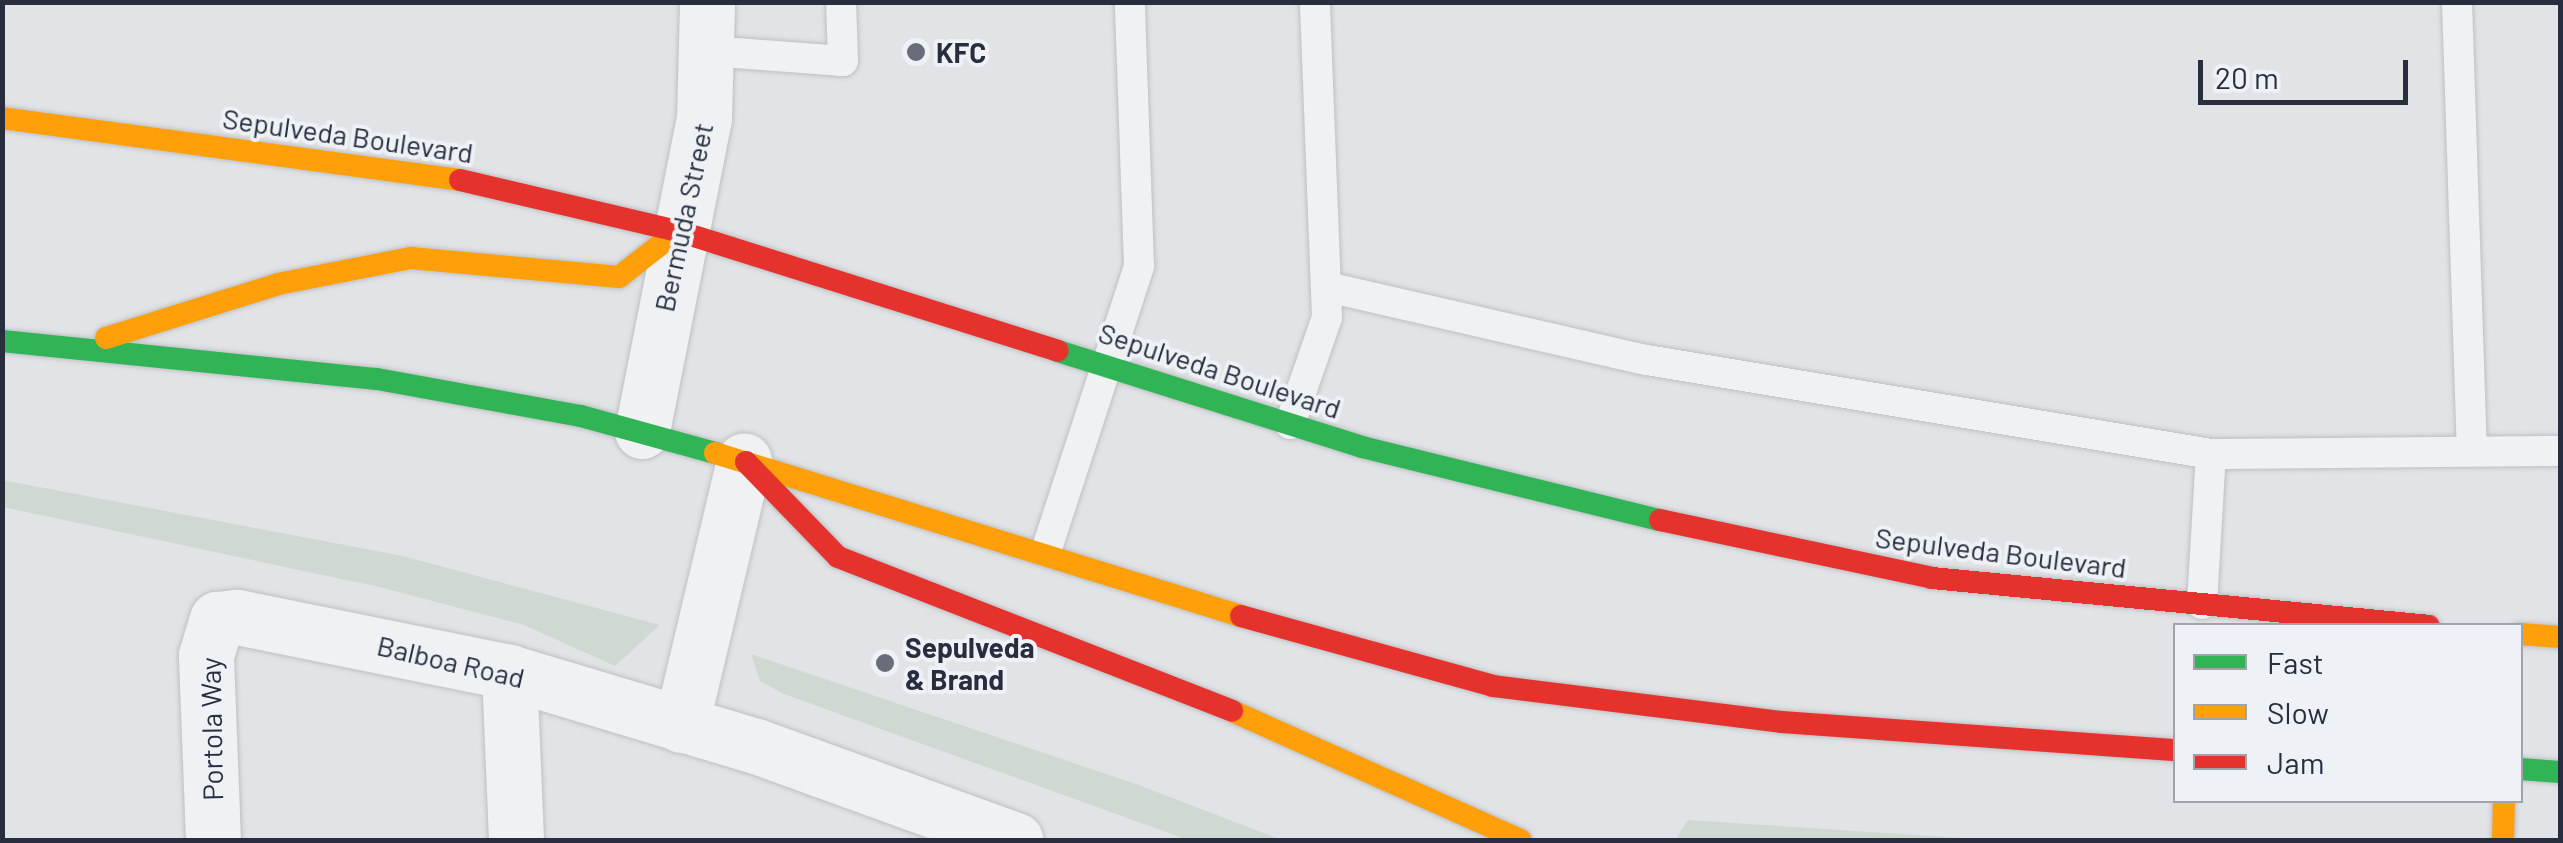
<!DOCTYPE html>
<style>
body{margin:0}
#map{position:relative;width:2563px;height:843px;overflow:hidden;background:#e1e3e6;font-family:Barlow,sans-serif}
div>[style]{position:absolute}
.green>*{inset:0;background:#d0d9d1}
.roads{filter:drop-shadow(0 0 2px #bec0c3) drop-shadow(0 0 2px #bec0c3)}
.lane>*{height:30px;margin:-15px;padding:0 15px;transform-origin:15px;border-radius:15px;background:#f0f1f2}
.street>*{height:55px;margin:-27.5px;padding:0 27.5px;transform-origin:27.5px;border-radius:27.5px;background:#f0f1f2}
.fast>*{height:22px;margin:-11px;padding:0 11px;transform-origin:11px;border-radius:11px;background:#30b455}
.slow>*{height:22px;margin:-11px;padding:0 11px;transform-origin:11px;border-radius:11px;background:#ff9f0a}
.jam>*{height:22px;margin:-11px;padding:0 11px;transform-origin:11px;border-radius:11px;background:#e5322d}
.dots>*{width:28px;height:28px;translate:-50% -50%;box-sizing:border-box;border:5px solid #eef1f5;border-radius:50%}
span{translate:-50% -50%;white-space:nowrap;text-align:center;line-height:1.15;-webkit-text-stroke:8px #eef1f5;paint-order:stroke}
.poi-label{font-size:28px;color:#282e3e;font-weight:700}
.left{translate:0 -50%;text-align:left}
.street-label{font-size:28px;color:#282e3e}
.frame{position:absolute;inset:0;border:5px solid #282e3e;pointer-events:none}
.legend{position:absolute;left:2173px;top:623px;width:350px;height:180px;box-sizing:border-box;background:#eef1f5;border:2px solid #9fa3ac;margin:0;padding:12px 18px;list-style:none;font-size:30px;color:#282e3e}
.legend li{display:flex;align-items:center;gap:20px;height:50px}
.legend b{width:50px;border:2px solid #9fa3ac}
.scale{position:absolute;left:2198px;top:60px;width:210px;height:45px;box-sizing:border-box;border:5px solid #282e3e;border-top:0;padding-left:12px;font-size:30px;line-height:35px;white-space:nowrap;color:#282e3e;-webkit-text-stroke:8px #eef1f5;paint-order:stroke}
</style>
<div id="map">
<div class="green">
<i style="clip-path:polygon(2px 480px,403px 556px,660px 625px,615px 666px,524px 625px,379px 587px,3px 507px)"></i>
<i style="clip-path:polygon(751px 654px,1136px 784px,1282px 840px,1188px 840px,784px 694px,760px 681px)"></i>
<i style="clip-path:polygon(1688px 820px,1992px 840px,1675px 840px)"></i>
</div>
<div class="roads">
<div class="lane">
<i style="left:2457px;top:2px;width:449px;rotate:88.1deg"></i>
<i style="left:709px;top:51px;width:134px;rotate:4.3deg"></i>
<i style="left:843px;top:61px;width:59px;rotate:-91.9deg"></i>
<i style="left:1327px;top:287px;width:328px;rotate:12.9deg"></i>
<i style="left:1647px;top:360px;width:572px;rotate:9.46deg"></i>
<i style="left:2211px;top:454px;width:349px;rotate:-0.5deg"></i>
<i style="left:1290px;top:424px;width:113px;rotate:-70.9deg"></i>
<i style="left:1327px;top:317px;width:315px;rotate:-92.2deg"></i>
<i style="left:1046px;top:551px;width:300px;rotate:-71.9deg"></i>
<i style="left:1139px;top:266px;width:264px;rotate:-92deg"></i>
<i style="left:2202px;top:604px;width:150px;rotate:-86.6deg"></i>
</div>
<div class="street">
<i style="left:642px;top:431px;width:318px;rotate:-78.8deg"></i>
<i style="left:704px;top:119px;width:117px;rotate:-88.5deg"></i>
<i style="left:509px;top:672px;width:168px;rotate:87.6deg"></i>
<i style="left:681px;top:725px;width:272px;rotate:-76.6deg"></i>
<i style="left:213px;top:840px;width:185px;rotate:-92.2deg"></i>
<i style="left:206px;top:655px;width:38px;rotate:-73deg"></i>
<i style="left:217px;top:619px;width:20px;rotate:-6deg"></i>
<i style="left:237px;top:617px;width:278px;rotate:11.4deg"></i>
<i style="left:509px;top:672px;width:258px;rotate:16.7deg"></i>
<i style="left:756px;top:746px;width:276px;rotate:19.9deg"></i>
</div>
<div class="fast">
<i style="left:2px;top:341px;width:377px;rotate:5.8deg"></i>
<i style="left:377px;top:379px;width:207px;rotate:10.3deg"></i>
<i style="left:581px;top:416px;width:139px;rotate:15.4deg"></i>
<i style="left:1058px;top:351px;width:319px;rotate:17.5deg"></i>
<i style="left:1362px;top:447px;width:307px;rotate:13.8deg"></i>
<i style="left:2520px;top:769px;width:40px;rotate:4.3deg"></i>
</div>
<div class="slow">
<i style="left:2px;top:118px;width:462px;rotate:7.7deg"></i>
<i style="left:106px;top:338px;width:180px;rotate:-17.4deg"></i>
<i style="left:278px;top:284px;width:135px;rotate:-11.1deg"></i>
<i style="left:410px;top:258px;width:210px;rotate:5.2deg"></i>
<i style="left:619px;top:277px;width:75px;rotate:-37.9deg"></i>
<i style="left:715px;top:453px;width:551px;rotate:17.22deg"></i>
<i style="left:2520px;top:634px;width:40px;rotate:4.3deg"></i>
<i style="left:1232px;top:711px;width:316px;rotate:24.1deg"></i>
<i style="left:2503px;top:840px;width:40px;rotate:-88.6deg"></i>
</div>
<div class="jam">
<i style="left:460px;top:180px;width:224px;rotate:13.2deg"></i>
<i style="left:678px;top:231px;width:398px;rotate:17.5deg"></i>
<i style="left:746px;top:462px;width:132px;rotate:45.9deg"></i>
<i style="left:838px;top:557px;width:423px;rotate:21.3deg"></i>
<i style="left:1660px;top:520px;width:278px;rotate:12deg"></i>
<i style="left:1932px;top:578px;width:499px;rotate:5.5deg"></i>
<i style="left:1241px;top:616px;width:262px;rotate:15.5deg"></i>
<i style="left:1493px;top:686px;width:291px;rotate:7.1deg"></i>
<i style="left:1782px;top:722px;width:395px;rotate:4.1deg"></i>
</div>
</div>
<div class="dots">
<i style="left:916px;top:52px;background:#696d79"></i>
<i style="left:885px;top:663px;background:#696d79"></i>
</div>
<div class="poi-label">
<span class="left" style="left:936px;top:52px">KFC</span>
<span class="left" style="left:905px;top:663px">Sepulveda<br>&amp; Brand</span>
</div>
<div class="street-label">
<span style="left:348px;top:135px;rotate:8deg">Sepulveda Boulevard</span>
<span style="left:683px;top:217px;rotate:-78deg">Bermuda Street</span>
<span style="left:1220px;top:370px;rotate:18deg">Sepulveda Boulevard</span>
<span style="left:2001px;top:552px;rotate:7deg">Sepulveda Boulevard</span>
<span style="left:451px;top:661px;rotate:13deg">Balboa Road</span>
<span style="left:211px;top:729px;rotate:-91deg">Portola Way</span>
</div>
<div class="frame"></div>
<ul class="legend">
<li><b style="height:12px;background:#30b455"></b>Fast</li>
<li><b style="height:12px;background:#ff9f0a"></b>Slow</li>
<li><b style="height:12px;background:#e5322d"></b>Jam</li>
</ul>
<div class="scale">20 m</div>
</div>
